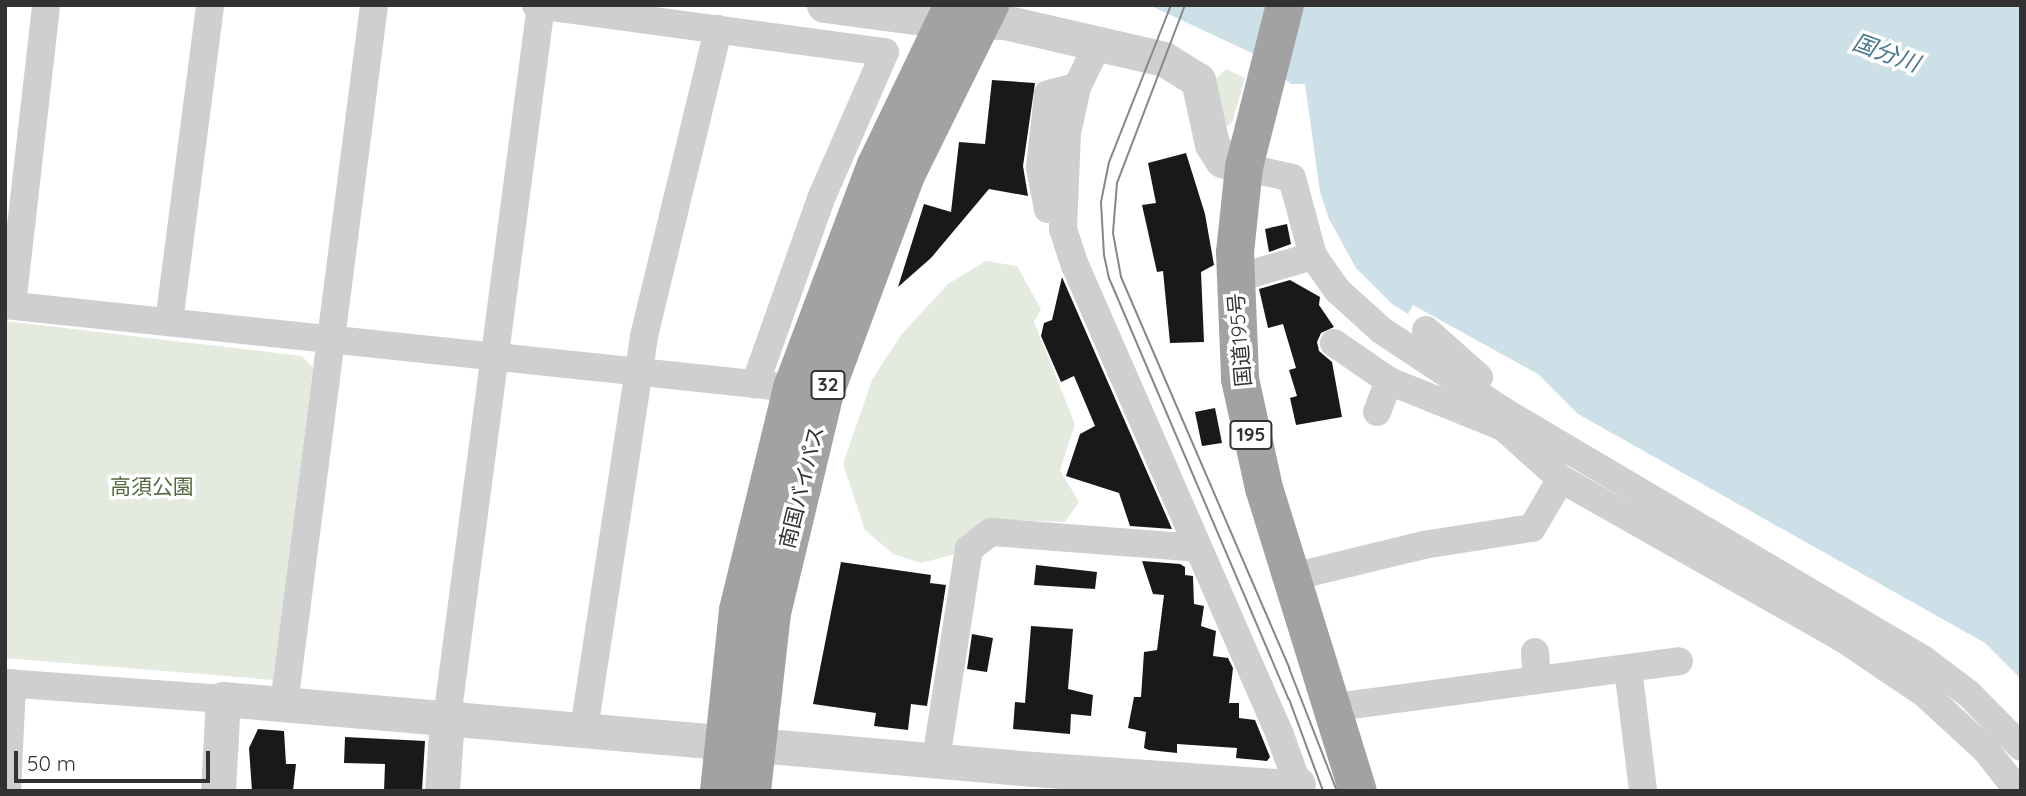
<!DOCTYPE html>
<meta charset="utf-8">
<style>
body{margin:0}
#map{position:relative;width:2026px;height:796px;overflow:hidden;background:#fff;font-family:Quicksand,"Noto Sans JP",sans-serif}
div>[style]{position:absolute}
.green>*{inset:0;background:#e5eade}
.water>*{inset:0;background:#cde0e8}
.building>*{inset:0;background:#191919}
.minor>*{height:28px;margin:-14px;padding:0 14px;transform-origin:14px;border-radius:14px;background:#cfcfcf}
.tertiary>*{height:35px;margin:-17.5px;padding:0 17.5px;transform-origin:17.5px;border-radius:17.5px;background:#cfcfcf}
.trunk>*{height:38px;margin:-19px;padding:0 19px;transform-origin:19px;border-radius:19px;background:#a2a2a2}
.tram>*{height:2px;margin:-1px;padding:0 1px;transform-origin:1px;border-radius:1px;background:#878787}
span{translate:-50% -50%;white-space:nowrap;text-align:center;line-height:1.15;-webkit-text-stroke:7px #fff;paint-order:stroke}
.shield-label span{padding:2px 5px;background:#fff;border:2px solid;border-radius:5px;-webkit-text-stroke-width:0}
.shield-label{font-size:19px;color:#323232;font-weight:700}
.street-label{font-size:21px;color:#323232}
.park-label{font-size:21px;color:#576a42}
.water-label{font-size:23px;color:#46768d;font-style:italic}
.frame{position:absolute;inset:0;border:7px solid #323232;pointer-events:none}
.scale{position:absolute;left:14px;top:751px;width:196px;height:32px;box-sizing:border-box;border:4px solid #323232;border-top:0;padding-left:9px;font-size:21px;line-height:24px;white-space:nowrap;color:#323232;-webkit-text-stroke:5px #fff;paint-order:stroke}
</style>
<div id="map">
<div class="green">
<i style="clip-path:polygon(1226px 69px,1245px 78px,1232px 123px,1224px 128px,1215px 79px)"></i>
<i style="clip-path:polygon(986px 261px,1017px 266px,1041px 309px,1034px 322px,1075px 424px,1060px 470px,1079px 502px,1065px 522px,995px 520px,959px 553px,921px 563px,893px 554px,865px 530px,843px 464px,872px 380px,901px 335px,948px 284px)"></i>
<i style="clip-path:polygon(5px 321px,302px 356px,313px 368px,273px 680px,5px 658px)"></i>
</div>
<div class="water">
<i style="clip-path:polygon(1149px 5px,2021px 5px,2021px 679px,1985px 643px,1578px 414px,1538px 374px,1413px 305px,1408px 314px,1392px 304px,1356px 268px,1329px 219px,1320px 192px,1305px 84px,1291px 84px,1254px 54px)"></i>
</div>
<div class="building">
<i style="clip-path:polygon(992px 80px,1035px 83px,1023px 166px,1028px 196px,989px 189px,931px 258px,898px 287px,924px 204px,951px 212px,959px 142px,985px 144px)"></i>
<i style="clip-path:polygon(1186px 153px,1205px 214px,1214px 265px,1201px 272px,1204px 342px,1170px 343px,1163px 271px,1157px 272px,1142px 205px,1156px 203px,1148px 163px)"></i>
<i style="clip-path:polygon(1287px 224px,1291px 244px,1269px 252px,1265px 229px)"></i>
<i style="clip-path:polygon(1062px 277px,1172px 529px,1130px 526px,1119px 493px,1066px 476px,1080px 434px,1095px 426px,1074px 376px,1061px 382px,1041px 336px,1044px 323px,1052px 320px)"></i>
<i style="clip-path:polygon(1290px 280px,1320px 297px,1319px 305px,1334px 327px,1321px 333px,1317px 342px,1319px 351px,1332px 362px,1342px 417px,1296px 425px,1290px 398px,1297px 396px,1289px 370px,1296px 368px,1283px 324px,1268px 328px,1259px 289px)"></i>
<i style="clip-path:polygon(1215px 408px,1222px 443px,1202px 446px,1195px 412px)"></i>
<i style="clip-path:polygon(1142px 561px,1180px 564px,1185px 567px,1185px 575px,1193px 576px,1194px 604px,1204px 606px,1201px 626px,1216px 631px,1213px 656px,1228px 658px,1233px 668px,1229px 703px,1239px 703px,1239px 718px,1255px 720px,1270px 757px,1267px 761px,1236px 758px,1237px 748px,1177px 744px,1177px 753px,1149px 750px,1144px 748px,1146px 732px,1128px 728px,1134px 697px,1141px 697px,1144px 652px,1157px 650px,1164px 595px,1153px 594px)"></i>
<i style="clip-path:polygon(841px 562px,931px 575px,930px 583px,946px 585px,927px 706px,911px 704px,908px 730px,874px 726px,876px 713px,813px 704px)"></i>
<i style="clip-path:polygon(1036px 565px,1097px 572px,1095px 589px,1034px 585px)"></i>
<i style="clip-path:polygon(1031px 626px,1073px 629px,1068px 689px,1093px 695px,1091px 716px,1071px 714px,1070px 734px,1013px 729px,1015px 702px,1025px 703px)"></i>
<i style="clip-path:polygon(972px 634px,993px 638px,987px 672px,967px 669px)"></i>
<i style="clip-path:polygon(258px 729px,284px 731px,286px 764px,296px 764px,293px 791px,252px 791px,249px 748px)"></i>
<i style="clip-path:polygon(345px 737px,425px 741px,422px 791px,384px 791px,385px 764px,344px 763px)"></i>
</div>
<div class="minor">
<i style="left:536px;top:5px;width:352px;rotate:7.7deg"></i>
<i style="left:885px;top:52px;width:157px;rotate:113.6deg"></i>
<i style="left:822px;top:196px;width:200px;rotate:109.6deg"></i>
<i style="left:1099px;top:42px;width:50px;rotate:116.1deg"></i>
<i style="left:1077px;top:87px;width:47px;rotate:102.3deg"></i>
<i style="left:1067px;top:133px;width:96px;rotate:92.4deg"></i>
<i style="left:1063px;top:229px;width:38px;rotate:72deg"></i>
<i style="left:1075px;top:265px;width:513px;rotate:66.43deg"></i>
<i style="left:1280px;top:735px;width:59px;rotate:70.3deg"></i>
<i style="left:1244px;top:167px;width:49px;rotate:12.9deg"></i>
<i style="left:1292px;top:178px;width:81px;rotate:74.9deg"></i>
<i style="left:1313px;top:256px;width:43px;rotate:54.5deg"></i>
<i style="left:1338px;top:291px;width:58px;rotate:42.2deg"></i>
<i style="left:1381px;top:330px;width:149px;rotate:33.5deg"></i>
<i style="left:1505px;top:412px;width:487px;rotate:30.6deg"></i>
<i style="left:1924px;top:660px;width:56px;rotate:37.1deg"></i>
<i style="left:1969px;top:694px;width:74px;rotate:45.5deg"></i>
<i style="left:1062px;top:210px;width:14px;rotate:-176deg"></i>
<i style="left:1048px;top:209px;width:42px;rotate:-101deg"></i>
<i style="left:1040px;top:168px;width:74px;rotate:-83.8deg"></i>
<i style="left:1048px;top:94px;width:30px;rotate:-14deg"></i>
<i style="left:1251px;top:274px;width:65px;rotate:-16.2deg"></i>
<i style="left:5px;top:305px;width:791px;rotate:6.02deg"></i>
<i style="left:12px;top:305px;width:302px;rotate:-83.5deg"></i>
<i style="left:169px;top:322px;width:320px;rotate:-82.6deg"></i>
<i style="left:1426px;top:330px;width:71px;rotate:41.6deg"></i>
<i style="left:1334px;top:343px;width:67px;rotate:34.6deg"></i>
<i style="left:1377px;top:412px;width:33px;rotate:-69deg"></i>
<i style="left:1389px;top:381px;width:123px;rotate:22deg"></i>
<i style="left:1561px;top:479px;width:326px;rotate:29.5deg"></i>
<i style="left:1845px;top:640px;width:97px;rotate:34deg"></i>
<i style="left:1925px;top:694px;width:83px;rotate:42.6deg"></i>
<i style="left:1986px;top:750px;width:52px;rotate:52deg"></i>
<i style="left:1292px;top:577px;width:135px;rotate:-13.7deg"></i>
<i style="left:1423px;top:545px;width:110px;rotate:-8.9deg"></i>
<i style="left:1532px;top:528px;width:57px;rotate:-59.4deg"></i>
<i style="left:1561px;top:479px;width:78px;rotate:-138.1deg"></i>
<i style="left:1503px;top:427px;width:8px;rotate:-60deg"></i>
<i style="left:1535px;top:652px;width:28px;rotate:86deg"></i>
<i style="left:1628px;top:668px;width:124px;rotate:83deg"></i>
<i style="left:5px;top:683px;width:219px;rotate:4.2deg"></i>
<i style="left:284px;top:704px;width:705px;rotate:-82.66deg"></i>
<i style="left:1336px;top:707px;width:346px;rotate:-7.6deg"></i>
<i style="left:447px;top:718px;width:719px;rotate:-82.49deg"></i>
<i style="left:584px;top:729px;width:398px;rotate:-81.3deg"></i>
<i style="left:644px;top:336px;width:316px;rotate:-76.4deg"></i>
<i style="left:936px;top:759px;width:213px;rotate:-81.1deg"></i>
<i style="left:969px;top:549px;width:28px;rotate:-38deg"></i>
<i style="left:991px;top:532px;width:207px;rotate:4.4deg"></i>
<i style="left:7px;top:791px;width:108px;rotate:-87.3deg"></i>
</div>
<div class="tertiary">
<i style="left:824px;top:5px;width:121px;rotate:7.6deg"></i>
<i style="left:944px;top:21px;width:60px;rotate:1deg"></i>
<i style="left:1004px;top:22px;width:164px;rotate:13deg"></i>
<i style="left:1164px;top:59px;width:40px;rotate:32deg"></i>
<i style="left:1198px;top:80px;width:66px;rotate:77.7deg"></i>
<i style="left:1212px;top:144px;width:19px;rotate:58deg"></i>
<i style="left:1222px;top:160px;width:23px;rotate:18deg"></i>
<i style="left:218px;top:791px;width:92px;rotate:-86.9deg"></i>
<i style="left:223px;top:699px;width:813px;rotate:4.94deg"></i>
<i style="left:1033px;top:769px;width:244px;rotate:4deg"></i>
<i style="left:1276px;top:786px;width:22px;rotate:-5deg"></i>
<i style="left:442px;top:791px;width:73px;rotate:-86.1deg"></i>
</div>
<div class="trunk">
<i style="left:1285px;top:5px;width:167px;rotate:104.2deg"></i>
<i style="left:1244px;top:167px;width:85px;rotate:96deg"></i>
<i style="left:1235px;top:252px;width:127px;rotate:87.7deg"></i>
<i style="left:1240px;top:379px;width:112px;rotate:77.6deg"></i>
<i style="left:1264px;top:488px;width:317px;rotate:72.8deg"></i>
<i style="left:719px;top:791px;width:182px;rotate:-84deg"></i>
<i style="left:738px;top:610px;width:228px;rotate:-76.3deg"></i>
<i style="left:792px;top:388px;width:238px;rotate:-69.4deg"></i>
<i style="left:876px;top:165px;width:178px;rotate:-64.3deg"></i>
<i style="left:752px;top:791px;width:179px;rotate:-83.6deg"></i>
<i style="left:772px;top:613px;width:226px;rotate:-76.5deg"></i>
<i style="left:825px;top:393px;width:233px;rotate:-69.6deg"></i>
<i style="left:906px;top:175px;width:190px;rotate:-63.7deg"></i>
</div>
<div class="tram">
<i style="left:1171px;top:5px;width:169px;rotate:111.5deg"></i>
<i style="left:1109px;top:162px;width:41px;rotate:101.3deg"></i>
<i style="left:1101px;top:202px;width:53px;rotate:86.8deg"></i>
<i style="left:1104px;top:255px;width:24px;rotate:78deg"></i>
<i style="left:1109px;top:278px;width:458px;rotate:66.9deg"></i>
<i style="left:1289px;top:699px;width:98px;rotate:69.7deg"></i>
<i style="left:1185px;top:5px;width:191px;rotate:110.9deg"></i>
<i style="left:1117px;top:183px;width:50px;rotate:94.6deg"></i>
<i style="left:1113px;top:233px;width:45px;rotate:79.7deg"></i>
<i style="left:1121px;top:277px;width:426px;rotate:66.7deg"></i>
<i style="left:1289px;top:668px;width:132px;rotate:68.7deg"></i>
</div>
<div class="shield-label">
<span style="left:828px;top:385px">32</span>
<span style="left:1251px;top:435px">195</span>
</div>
<div class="street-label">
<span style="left:1239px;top:340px;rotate:-95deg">国道195号</span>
<span style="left:801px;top:487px;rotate:-76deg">南国バイパス</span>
</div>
<div class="park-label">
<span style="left:152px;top:486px">高須公園</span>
</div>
<div class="water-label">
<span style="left:1886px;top:53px;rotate:20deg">国分川</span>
</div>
<div class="frame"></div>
<div class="scale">50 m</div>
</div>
